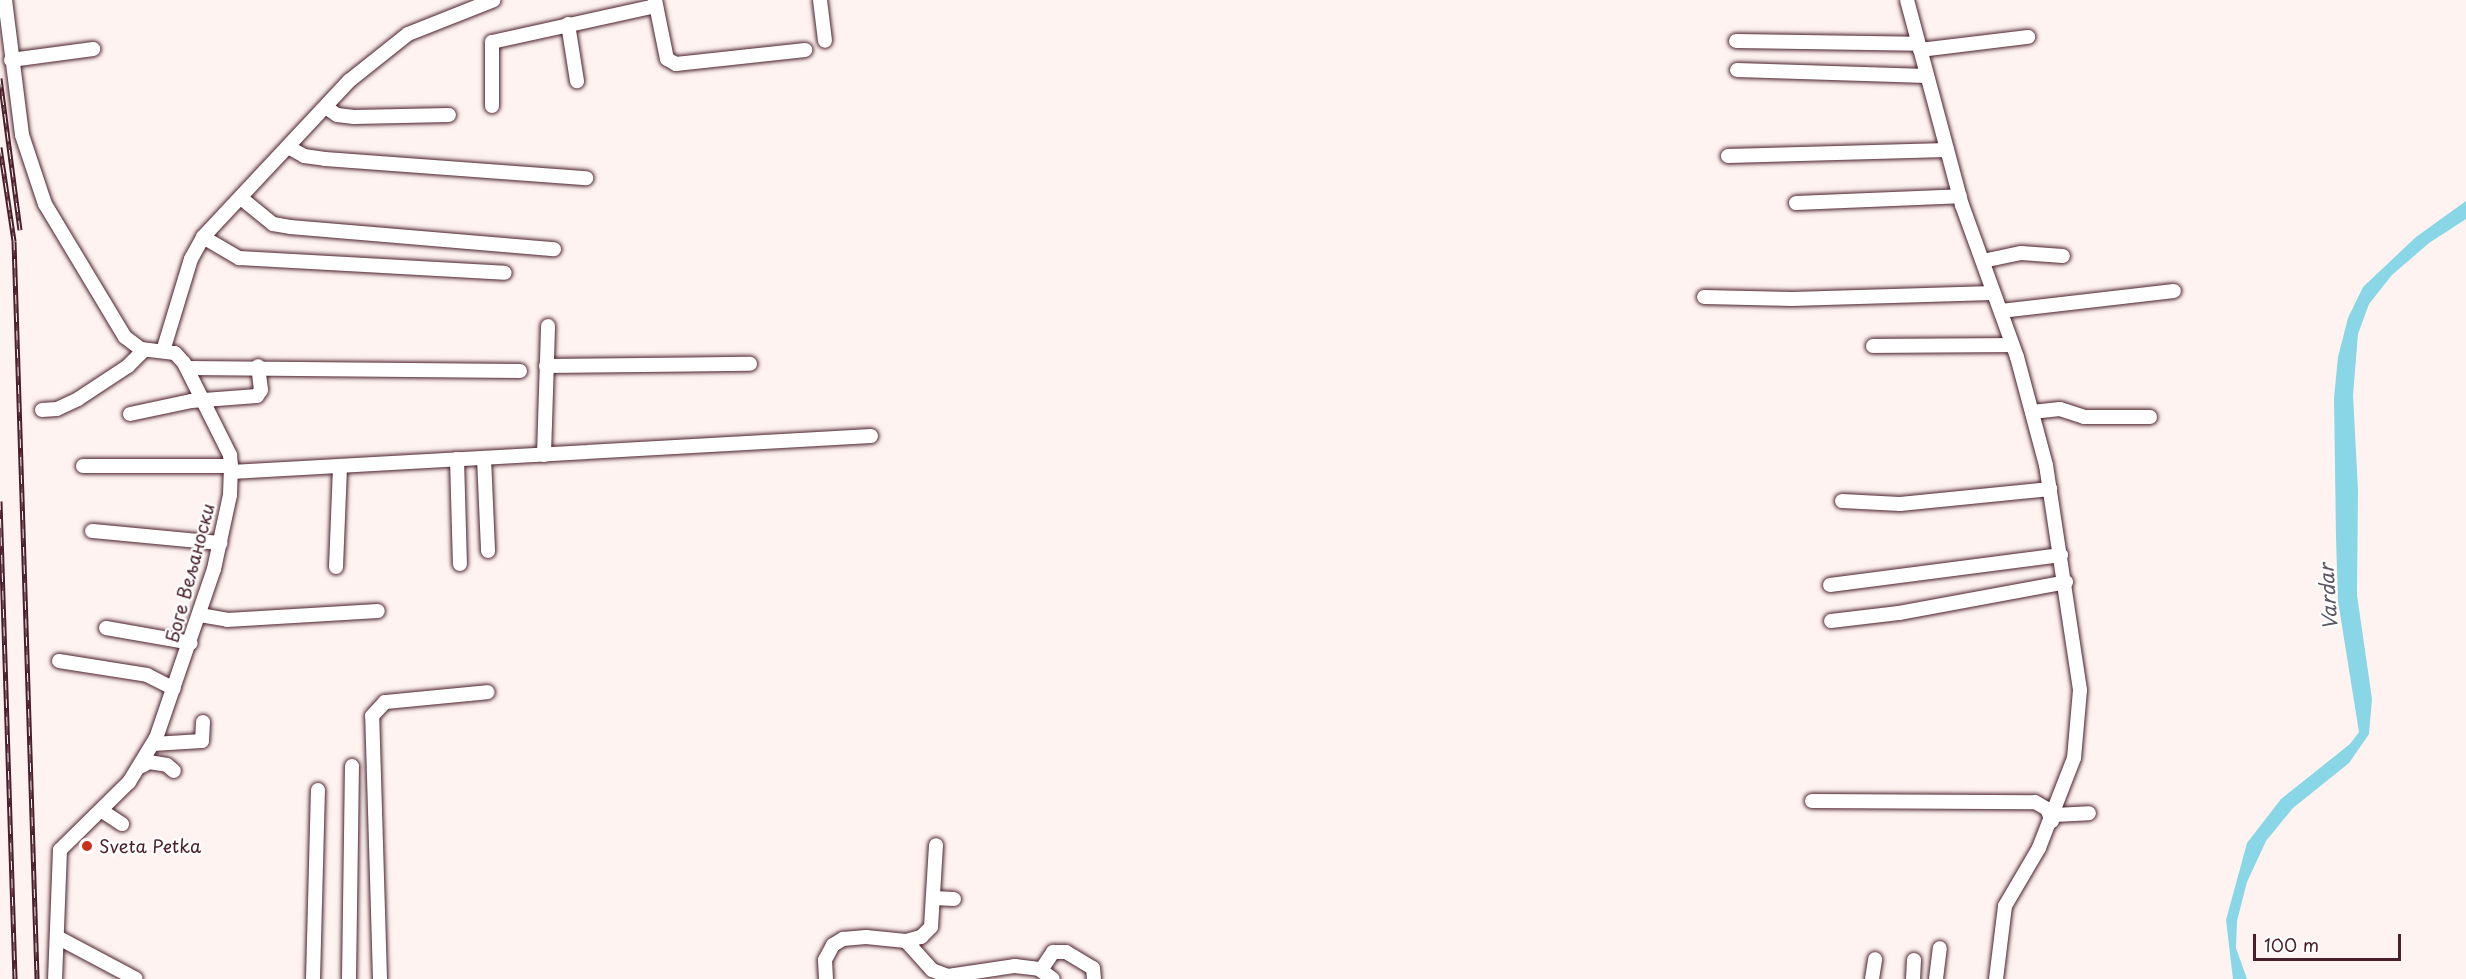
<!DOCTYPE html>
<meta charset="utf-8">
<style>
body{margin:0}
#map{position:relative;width:2466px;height:979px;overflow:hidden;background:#fef3f0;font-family:"Playpen Sans",sans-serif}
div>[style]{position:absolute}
.water>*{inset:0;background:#88d6e6}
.roads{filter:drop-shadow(0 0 2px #4a1f2b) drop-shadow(0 0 2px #4a1f2b)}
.minor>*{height:14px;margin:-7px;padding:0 7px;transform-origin:7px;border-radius:7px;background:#fff}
.rail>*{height:5px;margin-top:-2.5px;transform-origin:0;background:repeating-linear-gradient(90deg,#fff 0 9px,#4a1f2b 0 18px);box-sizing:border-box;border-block:2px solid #4a1f2b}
.dots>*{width:16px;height:16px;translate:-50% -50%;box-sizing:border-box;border:3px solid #fff;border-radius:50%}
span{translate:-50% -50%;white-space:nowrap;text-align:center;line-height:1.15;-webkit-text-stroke:4.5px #fff;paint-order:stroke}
.street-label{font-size:18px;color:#4a1f2b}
.poi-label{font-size:18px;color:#4a1f2b}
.left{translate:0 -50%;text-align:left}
.water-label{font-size:20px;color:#5d5663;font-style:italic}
.scale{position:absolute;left:2253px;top:934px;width:148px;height:27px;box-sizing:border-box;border:3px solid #4a1f2b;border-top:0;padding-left:8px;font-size:18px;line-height:21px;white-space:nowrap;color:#4a1f2b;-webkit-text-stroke:4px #fff;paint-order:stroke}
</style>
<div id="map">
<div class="water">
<i style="clip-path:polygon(2466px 201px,2466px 219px,2429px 243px,2392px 275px,2369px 304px,2358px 334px,2353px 395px,2358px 490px,2357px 595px,2372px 699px,2369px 734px,2349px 763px,2293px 808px,2266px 841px,2247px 882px,2237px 921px,2236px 948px,2247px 979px,2233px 979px,2226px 920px,2247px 843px,2281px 799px,2350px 744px,2359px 732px,2338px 601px,2336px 537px,2334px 398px,2338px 357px,2348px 318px,2363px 287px,2416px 237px)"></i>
</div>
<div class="roads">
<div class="minor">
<i style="left:5px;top:0;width:136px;rotate:82.8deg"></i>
<i style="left:22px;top:135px;width:73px;rotate:71.6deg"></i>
<i style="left:45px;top:204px;width:155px;rotate:59deg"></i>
<i style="left:125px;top:337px;width:20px;rotate:37deg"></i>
<i style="left:141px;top:349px;width:34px;rotate:7deg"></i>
<i style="left:175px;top:353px;width:13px;rotate:48deg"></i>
<i style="left:184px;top:363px;width:103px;rotate:63.4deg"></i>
<i style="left:230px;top:455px;width:11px;rotate:85deg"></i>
<i style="left:231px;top:466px;width:29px;rotate:92deg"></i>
<i style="left:230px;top:495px;width:76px;rotate:102.2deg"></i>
<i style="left:214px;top:569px;width:179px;rotate:108.9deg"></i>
<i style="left:156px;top:738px;width:52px;rotate:121.5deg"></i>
<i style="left:129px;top:782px;width:97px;rotate:135.4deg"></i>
<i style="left:60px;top:850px;width:129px;rotate:92.2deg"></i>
<i style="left:655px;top:0;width:60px;rotate:78.5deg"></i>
<i style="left:667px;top:59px;width:10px;rotate:29deg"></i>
<i style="left:676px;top:64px;width:130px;rotate:-6.2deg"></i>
<i style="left:820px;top:0;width:41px;rotate:83deg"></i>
<i style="left:1907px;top:0;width:212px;rotate:75deg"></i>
<i style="left:1962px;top:205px;width:162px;rotate:70.1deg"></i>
<i style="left:2017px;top:357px;width:112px;rotate:75deg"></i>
<i style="left:2046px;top:465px;width:228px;rotate:81.4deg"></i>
<i style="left:2080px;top:690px;width:68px;rotate:95deg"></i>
<i style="left:2074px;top:758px;width:97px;rotate:111.3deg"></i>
<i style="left:2039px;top:848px;width:67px;rotate:120.4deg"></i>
<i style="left:2005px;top:906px;width:74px;rotate:97deg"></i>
<i style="left:568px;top:24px;width:58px;rotate:81deg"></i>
<i style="left:1736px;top:41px;width:182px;rotate:0.9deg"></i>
<i style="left:1920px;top:50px;width:109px;rotate:-6.9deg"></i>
<i style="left:11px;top:60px;width:83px;rotate:-7.6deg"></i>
<i style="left:1737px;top:70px;width:190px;rotate:1.8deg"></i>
<i style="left:492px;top:106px;width:64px;rotate:-90deg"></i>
<i style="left:492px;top:42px;width:168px;rotate:-12.4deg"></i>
<i style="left:327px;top:108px;width:12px;rotate:35deg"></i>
<i style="left:337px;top:115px;width:17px;rotate:7deg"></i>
<i style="left:354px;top:117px;width:95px;rotate:-1.2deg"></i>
<i style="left:288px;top:147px;width:18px;rotate:29deg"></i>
<i style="left:304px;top:156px;width:21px;rotate:8deg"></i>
<i style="left:325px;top:159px;width:262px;rotate:4.2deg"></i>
<i style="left:1728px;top:156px;width:219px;rotate:-1.6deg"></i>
<i style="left:241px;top:198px;width:41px;rotate:39.1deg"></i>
<i style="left:273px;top:224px;width:17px;rotate:10deg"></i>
<i style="left:290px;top:227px;width:265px;rotate:4.8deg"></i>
<i style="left:1796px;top:203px;width:164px;rotate:-2.4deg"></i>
<i style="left:203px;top:237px;width:42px;rotate:30.3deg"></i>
<i style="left:239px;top:258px;width:266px;rotate:3.2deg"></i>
<i style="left:1983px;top:261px;width:39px;rotate:-12deg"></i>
<i style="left:2021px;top:253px;width:42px;rotate:4.1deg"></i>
<i style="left:1704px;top:297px;width:88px;rotate:1.3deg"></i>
<i style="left:1792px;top:299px;width:201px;rotate:-1.7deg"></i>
<i style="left:2001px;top:311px;width:174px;rotate:-6.6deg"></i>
<i style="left:1873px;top:346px;width:139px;rotate:-0.4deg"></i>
<i style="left:163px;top:351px;width:96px;rotate:-73.1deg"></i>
<i style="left:191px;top:259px;width:25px;rotate:-61deg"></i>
<i style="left:203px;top:237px;width:214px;rotate:-46.9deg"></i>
<i style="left:349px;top:81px;width:75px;rotate:-38.5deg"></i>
<i style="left:408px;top:34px;width:92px;rotate:-21.6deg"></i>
<i style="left:546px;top:366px;width:204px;rotate:-0.6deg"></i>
<i style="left:187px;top:368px;width:333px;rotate:0.5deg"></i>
<i style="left:42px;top:410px;width:15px;rotate:-4deg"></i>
<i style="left:57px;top:409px;width:23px;rotate:-25deg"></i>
<i style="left:78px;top:399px;width:60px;rotate:-33.4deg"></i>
<i style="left:128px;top:366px;width:23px;rotate:-45deg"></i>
<i style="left:2032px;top:412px;width:28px;rotate:-6deg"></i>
<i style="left:2060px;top:409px;width:25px;rotate:18deg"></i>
<i style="left:2084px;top:417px;width:66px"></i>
<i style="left:130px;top:414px;width:62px;rotate:-12deg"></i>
<i style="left:191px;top:401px;width:66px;rotate:-4.3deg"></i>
<i style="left:257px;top:396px;width:7px;rotate:-56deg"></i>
<i style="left:261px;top:390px;width:24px;rotate:-97deg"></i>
<i style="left:544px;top:455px;width:129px;rotate:-88.2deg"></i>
<i style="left:484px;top:458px;width:93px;rotate:87.5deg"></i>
<i style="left:457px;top:459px;width:105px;rotate:88.4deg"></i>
<i style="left:83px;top:466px;width:148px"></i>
<i style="left:231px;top:472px;width:641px;rotate:-3.22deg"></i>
<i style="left:1842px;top:501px;width:58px;rotate:3deg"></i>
<i style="left:1900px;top:504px;width:151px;rotate:-5.7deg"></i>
<i style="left:92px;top:531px;width:129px;rotate:5.4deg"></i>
<i style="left:336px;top:567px;width:100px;rotate:-87.7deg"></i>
<i style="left:1830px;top:585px;width:233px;rotate:-7.4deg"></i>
<i style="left:200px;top:615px;width:27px;rotate:10deg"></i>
<i style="left:227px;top:620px;width:151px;rotate:-3.4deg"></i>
<i style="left:1831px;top:621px;width:68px;rotate:-6.7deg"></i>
<i style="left:1899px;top:613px;width:170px;rotate:-10.5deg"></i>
<i style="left:106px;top:628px;width:86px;rotate:10deg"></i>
<i style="left:59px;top:661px;width:89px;rotate:9deg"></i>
<i style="left:147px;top:675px;width:30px;rotate:27deg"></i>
<i style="left:153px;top:744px;width:49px;rotate:-3.5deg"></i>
<i style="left:202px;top:741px;width:19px;rotate:-87deg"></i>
<i style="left:142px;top:766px;width:8px;rotate:-30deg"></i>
<i style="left:149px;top:762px;width:18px;rotate:9deg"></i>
<i style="left:167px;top:765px;width:9px;rotate:41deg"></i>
<i style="left:1812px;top:801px;width:223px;rotate:0.3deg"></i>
<i style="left:2035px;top:802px;width:14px;rotate:30deg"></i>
<i style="left:2047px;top:809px;width:13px;rotate:67deg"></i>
<i style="left:102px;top:811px;width:24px;rotate:33deg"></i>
<i style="left:2054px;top:815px;width:35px;rotate:-3deg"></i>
<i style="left:933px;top:898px;width:21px;rotate:3deg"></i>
<i style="left:57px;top:937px;width:89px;rotate:28deg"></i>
<i style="left:906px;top:941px;width:16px;rotate:-15deg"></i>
<i style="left:921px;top:937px;width:14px;rotate:-45deg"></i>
<i style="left:931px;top:927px;width:82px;rotate:-86.5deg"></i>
<i style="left:1041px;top:970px;width:22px;rotate:-56deg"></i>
<i style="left:1053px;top:952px;width:13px"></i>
<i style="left:1066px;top:952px;width:31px;rotate:31deg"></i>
<i style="left:1093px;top:968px;width:11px;rotate:85deg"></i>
<i style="left:313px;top:979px;width:189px;rotate:-88.5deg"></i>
<i style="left:349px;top:979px;width:213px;rotate:-89.2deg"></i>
<i style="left:380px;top:979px;width:263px;rotate:-91.7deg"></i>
<i style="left:372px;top:716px;width:19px;rotate:-47deg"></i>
<i style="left:385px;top:702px;width:103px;rotate:-5.5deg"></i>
<i style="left:826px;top:979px;width:19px;rotate:-93deg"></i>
<i style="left:825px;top:960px;width:17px;rotate:-62deg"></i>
<i style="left:833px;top:945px;width:12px;rotate:-31deg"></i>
<i style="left:843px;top:939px;width:23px;rotate:-5deg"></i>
<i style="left:866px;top:937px;width:40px;rotate:5.7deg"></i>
<i style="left:906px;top:941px;width:39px;rotate:48deg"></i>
<i style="left:932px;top:970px;width:17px;rotate:21deg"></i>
<i style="left:948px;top:976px;width:68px;rotate:-8.5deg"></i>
<i style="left:1015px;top:966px;width:24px;rotate:7deg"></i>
<i style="left:1039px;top:969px;width:17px;rotate:36deg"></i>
<i style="left:1872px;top:979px;width:20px;rotate:-81deg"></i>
<i style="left:1913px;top:979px;width:19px;rotate:-87deg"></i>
<i style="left:1936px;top:979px;width:31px;rotate:-83deg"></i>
</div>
</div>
<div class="rail">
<i style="left:0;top:78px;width:153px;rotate:82.5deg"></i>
<i style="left:0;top:147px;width:95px;rotate:81.5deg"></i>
<i style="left:14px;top:241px;width:738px;rotate:88.21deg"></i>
<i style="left:0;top:501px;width:478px;rotate:88.2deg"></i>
</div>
<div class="dots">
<i style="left:87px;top:846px;background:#c8321e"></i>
</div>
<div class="street-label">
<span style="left:190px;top:573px;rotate:-75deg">Боге Вељаноски</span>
</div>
<div class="poi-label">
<span class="left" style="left:99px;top:846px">Sveta Petka</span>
</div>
<div class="water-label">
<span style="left:2328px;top:597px;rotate:-94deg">Vardar</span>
</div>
<div class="scale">100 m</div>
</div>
